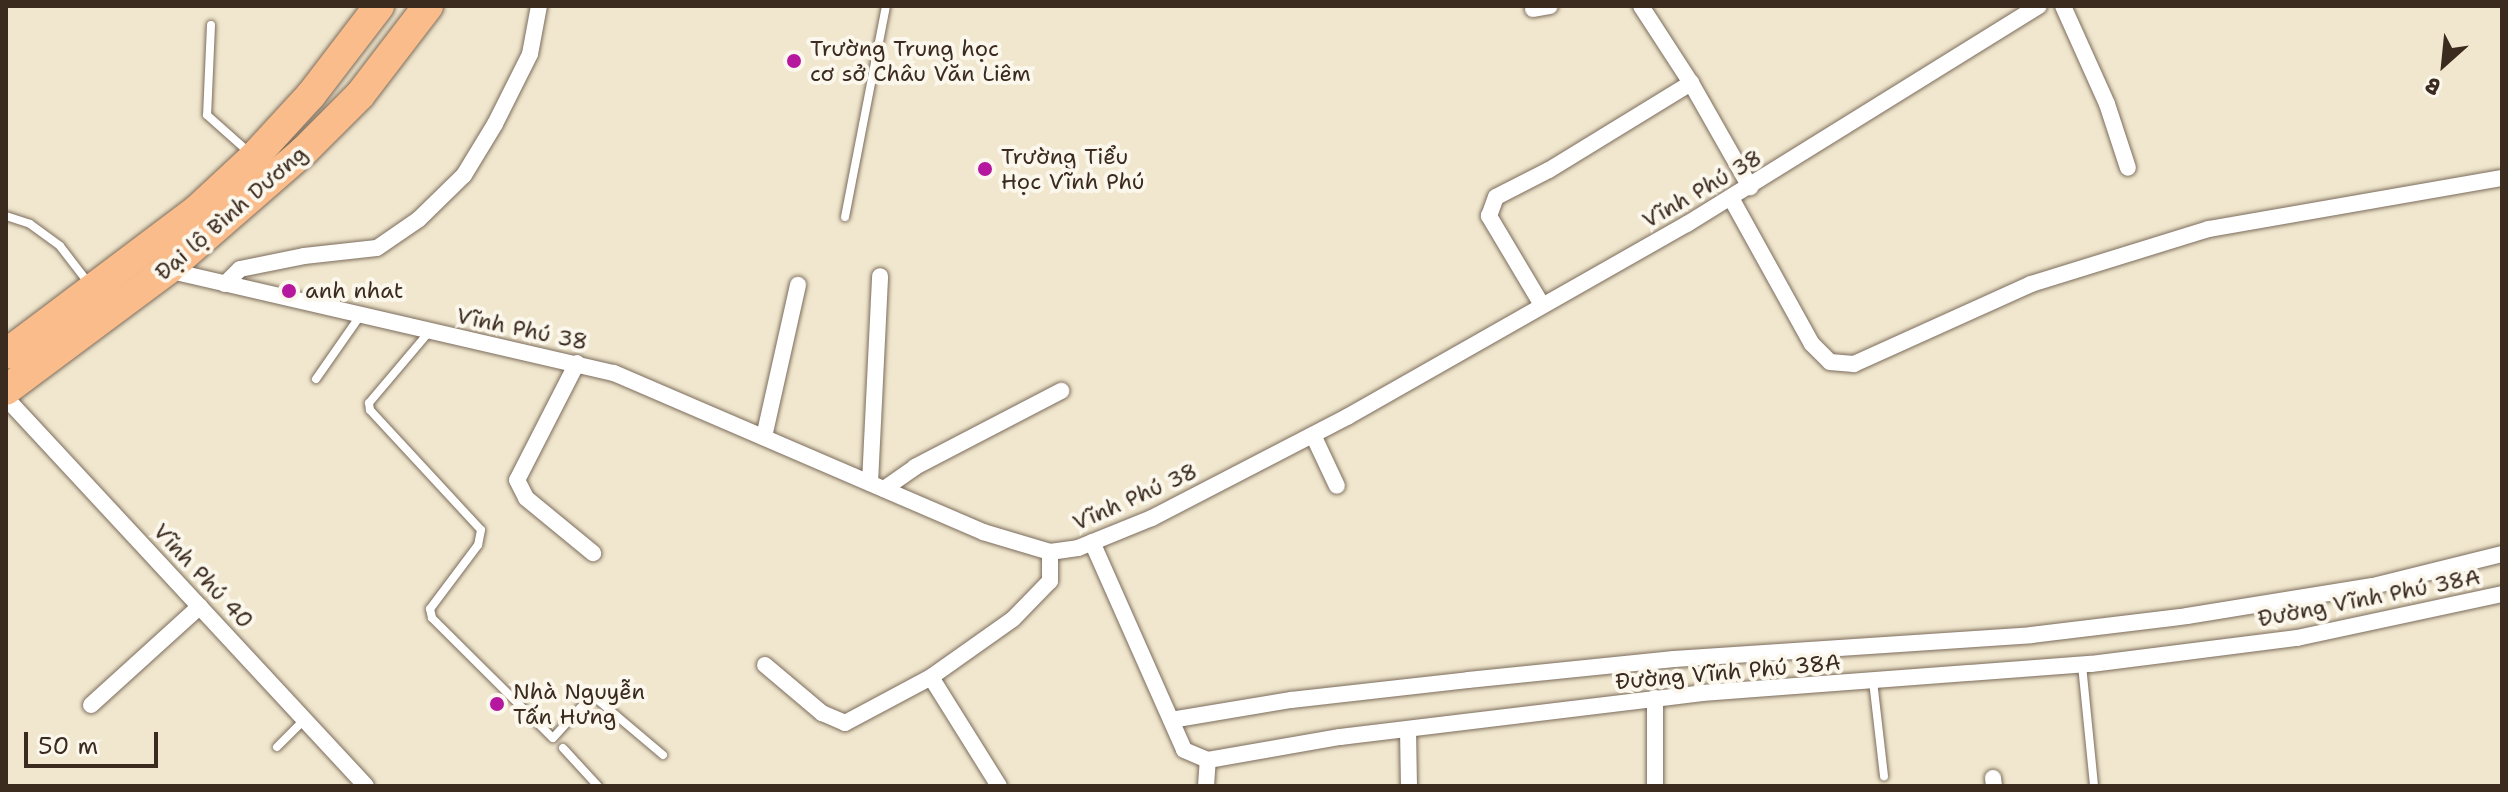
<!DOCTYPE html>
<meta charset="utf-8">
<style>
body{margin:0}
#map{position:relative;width:2508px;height:792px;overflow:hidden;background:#f1e7ce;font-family:"Shantell Sans",sans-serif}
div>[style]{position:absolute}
.roads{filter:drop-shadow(0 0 2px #7b6c5c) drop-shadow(0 0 2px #7b6c5c)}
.lane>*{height:8px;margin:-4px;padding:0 4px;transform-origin:4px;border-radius:4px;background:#fff}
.street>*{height:16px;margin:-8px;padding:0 8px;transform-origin:8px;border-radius:8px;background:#fff}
.highway>*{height:30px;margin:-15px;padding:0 15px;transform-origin:15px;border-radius:15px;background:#f9bc8a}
.dots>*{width:22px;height:22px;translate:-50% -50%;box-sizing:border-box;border:4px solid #fbf7ec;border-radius:50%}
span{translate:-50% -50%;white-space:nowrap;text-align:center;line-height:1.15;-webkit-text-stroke:8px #fbf7ec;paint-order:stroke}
.poi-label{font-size:22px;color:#3b2a1e}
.left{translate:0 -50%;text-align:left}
.street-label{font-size:22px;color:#3b2a1e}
.frame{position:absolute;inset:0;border:8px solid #3b2a1e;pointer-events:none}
.north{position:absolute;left:2404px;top:24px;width:80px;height:80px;-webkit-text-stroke:6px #fbf7ec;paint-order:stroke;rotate:207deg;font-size:22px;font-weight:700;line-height:32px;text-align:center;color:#3b2a1e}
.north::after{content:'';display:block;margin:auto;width:28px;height:36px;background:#3b2a1e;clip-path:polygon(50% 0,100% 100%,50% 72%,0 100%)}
.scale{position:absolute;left:24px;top:732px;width:134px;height:36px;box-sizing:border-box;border:4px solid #3b2a1e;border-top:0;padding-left:10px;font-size:24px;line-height:28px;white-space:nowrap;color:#3b2a1e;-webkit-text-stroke:6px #fbf7ec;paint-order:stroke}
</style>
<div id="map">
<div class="roads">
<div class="lane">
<i style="left:211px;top:25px;width:90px;rotate:92.5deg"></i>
<i style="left:207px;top:115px;width:59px;rotate:41.6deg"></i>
<i style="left:6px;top:216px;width:25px;rotate:18deg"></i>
<i style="left:30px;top:224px;width:37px;rotate:36deg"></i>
<i style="left:60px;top:246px;width:49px;rotate:52.4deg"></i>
<i style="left:845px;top:217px;width:215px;rotate:-79deg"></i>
<i style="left:429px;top:332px;width:93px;rotate:130.2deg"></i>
<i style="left:369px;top:403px;width:7px;rotate:82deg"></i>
<i style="left:370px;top:410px;width:163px;rotate:47.2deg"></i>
<i style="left:481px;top:530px;width:15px;rotate:101deg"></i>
<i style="left:478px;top:545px;width:80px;rotate:126.9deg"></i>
<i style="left:430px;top:609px;width:9px;rotate:77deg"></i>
<i style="left:432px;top:618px;width:170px;rotate:44.8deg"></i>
<i style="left:553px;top:738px;width:58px;rotate:-47.8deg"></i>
<i style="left:592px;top:695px;width:93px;rotate:40.2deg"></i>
<i style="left:316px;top:379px;width:77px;rotate:-55.1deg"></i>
<i style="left:2082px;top:665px;width:122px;rotate:84.3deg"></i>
<i style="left:1873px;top:681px;width:96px;rotate:83.4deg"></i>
<i style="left:277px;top:747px;width:38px;rotate:-45deg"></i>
<i style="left:563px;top:748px;width:52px;rotate:47.4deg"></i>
</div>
<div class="street">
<i style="left:2063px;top:6px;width:107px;rotate:65.8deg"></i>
<i style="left:2107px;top:104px;width:67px;rotate:71.8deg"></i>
<i style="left:1533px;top:9px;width:17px;rotate:-10deg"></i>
<i style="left:1691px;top:83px;width:120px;rotate:60.4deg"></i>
<i style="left:1731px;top:198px;width:167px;rotate:61deg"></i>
<i style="left:1812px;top:344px;width:25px;rotate:45deg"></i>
<i style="left:1830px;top:362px;width:24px;rotate:5deg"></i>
<i style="left:1854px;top:364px;width:194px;rotate:-24.3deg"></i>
<i style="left:2031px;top:284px;width:186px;rotate:-17.2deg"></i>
<i style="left:2209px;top:229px;width:297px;rotate:-9.9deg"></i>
<i style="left:167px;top:270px;width:459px;rotate:13deg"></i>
<i style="left:614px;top:373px;width:402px;rotate:23.3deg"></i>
<i style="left:983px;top:532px;width:70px;rotate:16.6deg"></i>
<i style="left:1050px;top:552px;width:28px;rotate:-8deg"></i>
<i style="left:1078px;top:548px;width:80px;rotate:-22.1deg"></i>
<i style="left:1152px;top:518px;width:220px;rotate:-27.4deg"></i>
<i style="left:1347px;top:417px;width:391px;rotate:-29.6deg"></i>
<i style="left:1687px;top:224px;width:414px;rotate:-31.8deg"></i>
<i style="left:225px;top:284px;width:21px;rotate:-45deg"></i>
<i style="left:240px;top:269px;width:65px;rotate:-11.5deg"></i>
<i style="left:304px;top:256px;width:73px;rotate:-6.3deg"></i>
<i style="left:377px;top:248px;width:51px;rotate:-34.6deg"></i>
<i style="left:419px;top:219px;width:63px;rotate:-44.4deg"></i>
<i style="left:464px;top:175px;width:60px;rotate:-58.7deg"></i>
<i style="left:495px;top:124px;width:78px;rotate:-63.4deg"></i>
<i style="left:530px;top:54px;width:49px;rotate:-79.4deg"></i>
<i style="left:1542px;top:305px;width:104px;rotate:-120.8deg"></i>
<i style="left:1489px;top:216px;width:20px;rotate:-70deg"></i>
<i style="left:1496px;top:197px;width:59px;rotate:-27deg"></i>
<i style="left:1549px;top:170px;width:167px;rotate:-31.5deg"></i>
<i style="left:1691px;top:83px;width:92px;rotate:-123deg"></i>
<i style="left:577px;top:363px;width:131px;rotate:117.1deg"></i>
<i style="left:517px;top:480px;width:20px;rotate:63deg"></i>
<i style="left:526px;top:498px;width:87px;rotate:39.4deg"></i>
<i style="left:6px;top:398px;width:529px;rotate:47.14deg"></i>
<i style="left:1313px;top:435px;width:56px;rotate:64.8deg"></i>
<i style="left:764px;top:437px;width:156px;rotate:-77.4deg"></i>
<i style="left:870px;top:483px;width:207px;rotate:-87.2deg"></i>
<i style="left:884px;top:489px;width:38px;rotate:-35deg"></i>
<i style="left:915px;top:467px;width:165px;rotate:-27.5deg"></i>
<i style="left:1092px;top:542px;width:227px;rotate:66.1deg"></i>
<i style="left:1184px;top:750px;width:26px;rotate:23deg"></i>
<i style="left:1208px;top:760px;width:134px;rotate:-9.9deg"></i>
<i style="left:1340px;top:737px;width:365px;rotate:-6.9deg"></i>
<i style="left:1702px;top:693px;width:390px;rotate:-4.3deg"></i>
<i style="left:2091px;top:664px;width:208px;rotate:-7.2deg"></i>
<i style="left:2297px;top:638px;width:210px;rotate:-12.1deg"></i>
<i style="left:765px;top:665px;width:75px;rotate:40.1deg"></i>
<i style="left:822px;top:713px;width:25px;rotate:23deg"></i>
<i style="left:845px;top:723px;width:98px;rotate:-28.1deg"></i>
<i style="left:91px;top:705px;width:147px;rotate:-42.2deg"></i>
<i style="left:1171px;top:720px;width:122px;rotate:-9.5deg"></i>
<i style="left:1291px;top:700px;width:178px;rotate:-6.4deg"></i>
<i style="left:1468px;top:680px;width:207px;rotate:-5.8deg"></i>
<i style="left:1674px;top:659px;width:358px;rotate:-3.8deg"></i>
<i style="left:2031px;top:635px;width:157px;rotate:-6.9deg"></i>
<i style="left:2187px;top:616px;width:188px;rotate:-9.2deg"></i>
<i style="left:2373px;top:586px;width:133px;rotate:-13.9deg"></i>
<i style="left:1408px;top:729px;width:57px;rotate:89deg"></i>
<i style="left:1993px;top:778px;width:8px;rotate:83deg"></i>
<i style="left:999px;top:786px;width:128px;rotate:-122deg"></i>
<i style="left:931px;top:677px;width:100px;rotate:-35.3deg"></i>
<i style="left:1013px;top:619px;width:53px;rotate:-45.8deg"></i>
<i style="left:1050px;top:581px;width:29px;rotate:-90deg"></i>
<i style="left:1206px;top:786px;width:26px;rotate:-86deg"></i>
<i style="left:1655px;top:786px;width:88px;rotate:-90deg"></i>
</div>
<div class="highway">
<i style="left:6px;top:354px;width:238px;rotate:-37deg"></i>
<i style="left:196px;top:211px;width:79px;rotate:-43deg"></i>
<i style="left:254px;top:157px;width:84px;rotate:-47.4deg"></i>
<i style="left:311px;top:95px;width:112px;rotate:-52.6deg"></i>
<i style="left:6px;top:390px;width:201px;rotate:-36.7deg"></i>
<i style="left:167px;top:270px;width:181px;rotate:-41deg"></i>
<i style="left:304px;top:151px;width:79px;rotate:-45deg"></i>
<i style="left:360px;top:95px;width:112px;rotate:-52.6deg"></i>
</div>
</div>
<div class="dots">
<i style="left:794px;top:61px;background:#b5179e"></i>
<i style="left:985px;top:169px;background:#b5179e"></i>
<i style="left:289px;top:291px;background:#b5179e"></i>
<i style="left:497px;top:704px;background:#b5179e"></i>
</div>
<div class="poi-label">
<span class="left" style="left:810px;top:61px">Trường Trung học<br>cơ sở Châu Văn Liêm</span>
<span class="left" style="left:1001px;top:169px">Trường Tiểu<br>Học Vĩnh Phú</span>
<span class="left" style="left:305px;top:291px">anh nhat</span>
<span class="left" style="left:513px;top:704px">Nhà Nguyễn<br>Tấn Hưng</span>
</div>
<div class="street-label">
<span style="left:1702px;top:189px;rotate:-30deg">Vĩnh Phú 38</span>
<span style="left:231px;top:213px;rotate:-41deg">Đại lộ Bình Dương</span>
<span style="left:522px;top:329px;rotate:12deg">Vĩnh Phú 38</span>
<span style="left:1135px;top:497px;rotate:-24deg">Vĩnh Phú 38</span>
<span style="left:203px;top:576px;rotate:47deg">Vĩnh Phú 40</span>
<span style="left:2369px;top:598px;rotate:-11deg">Đường Vĩnh Phú 38A</span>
<span style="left:1728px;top:672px;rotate:-5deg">Đường Vĩnh Phú 38A</span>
</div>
<div class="frame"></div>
<div class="north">B</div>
<div class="scale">50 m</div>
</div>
